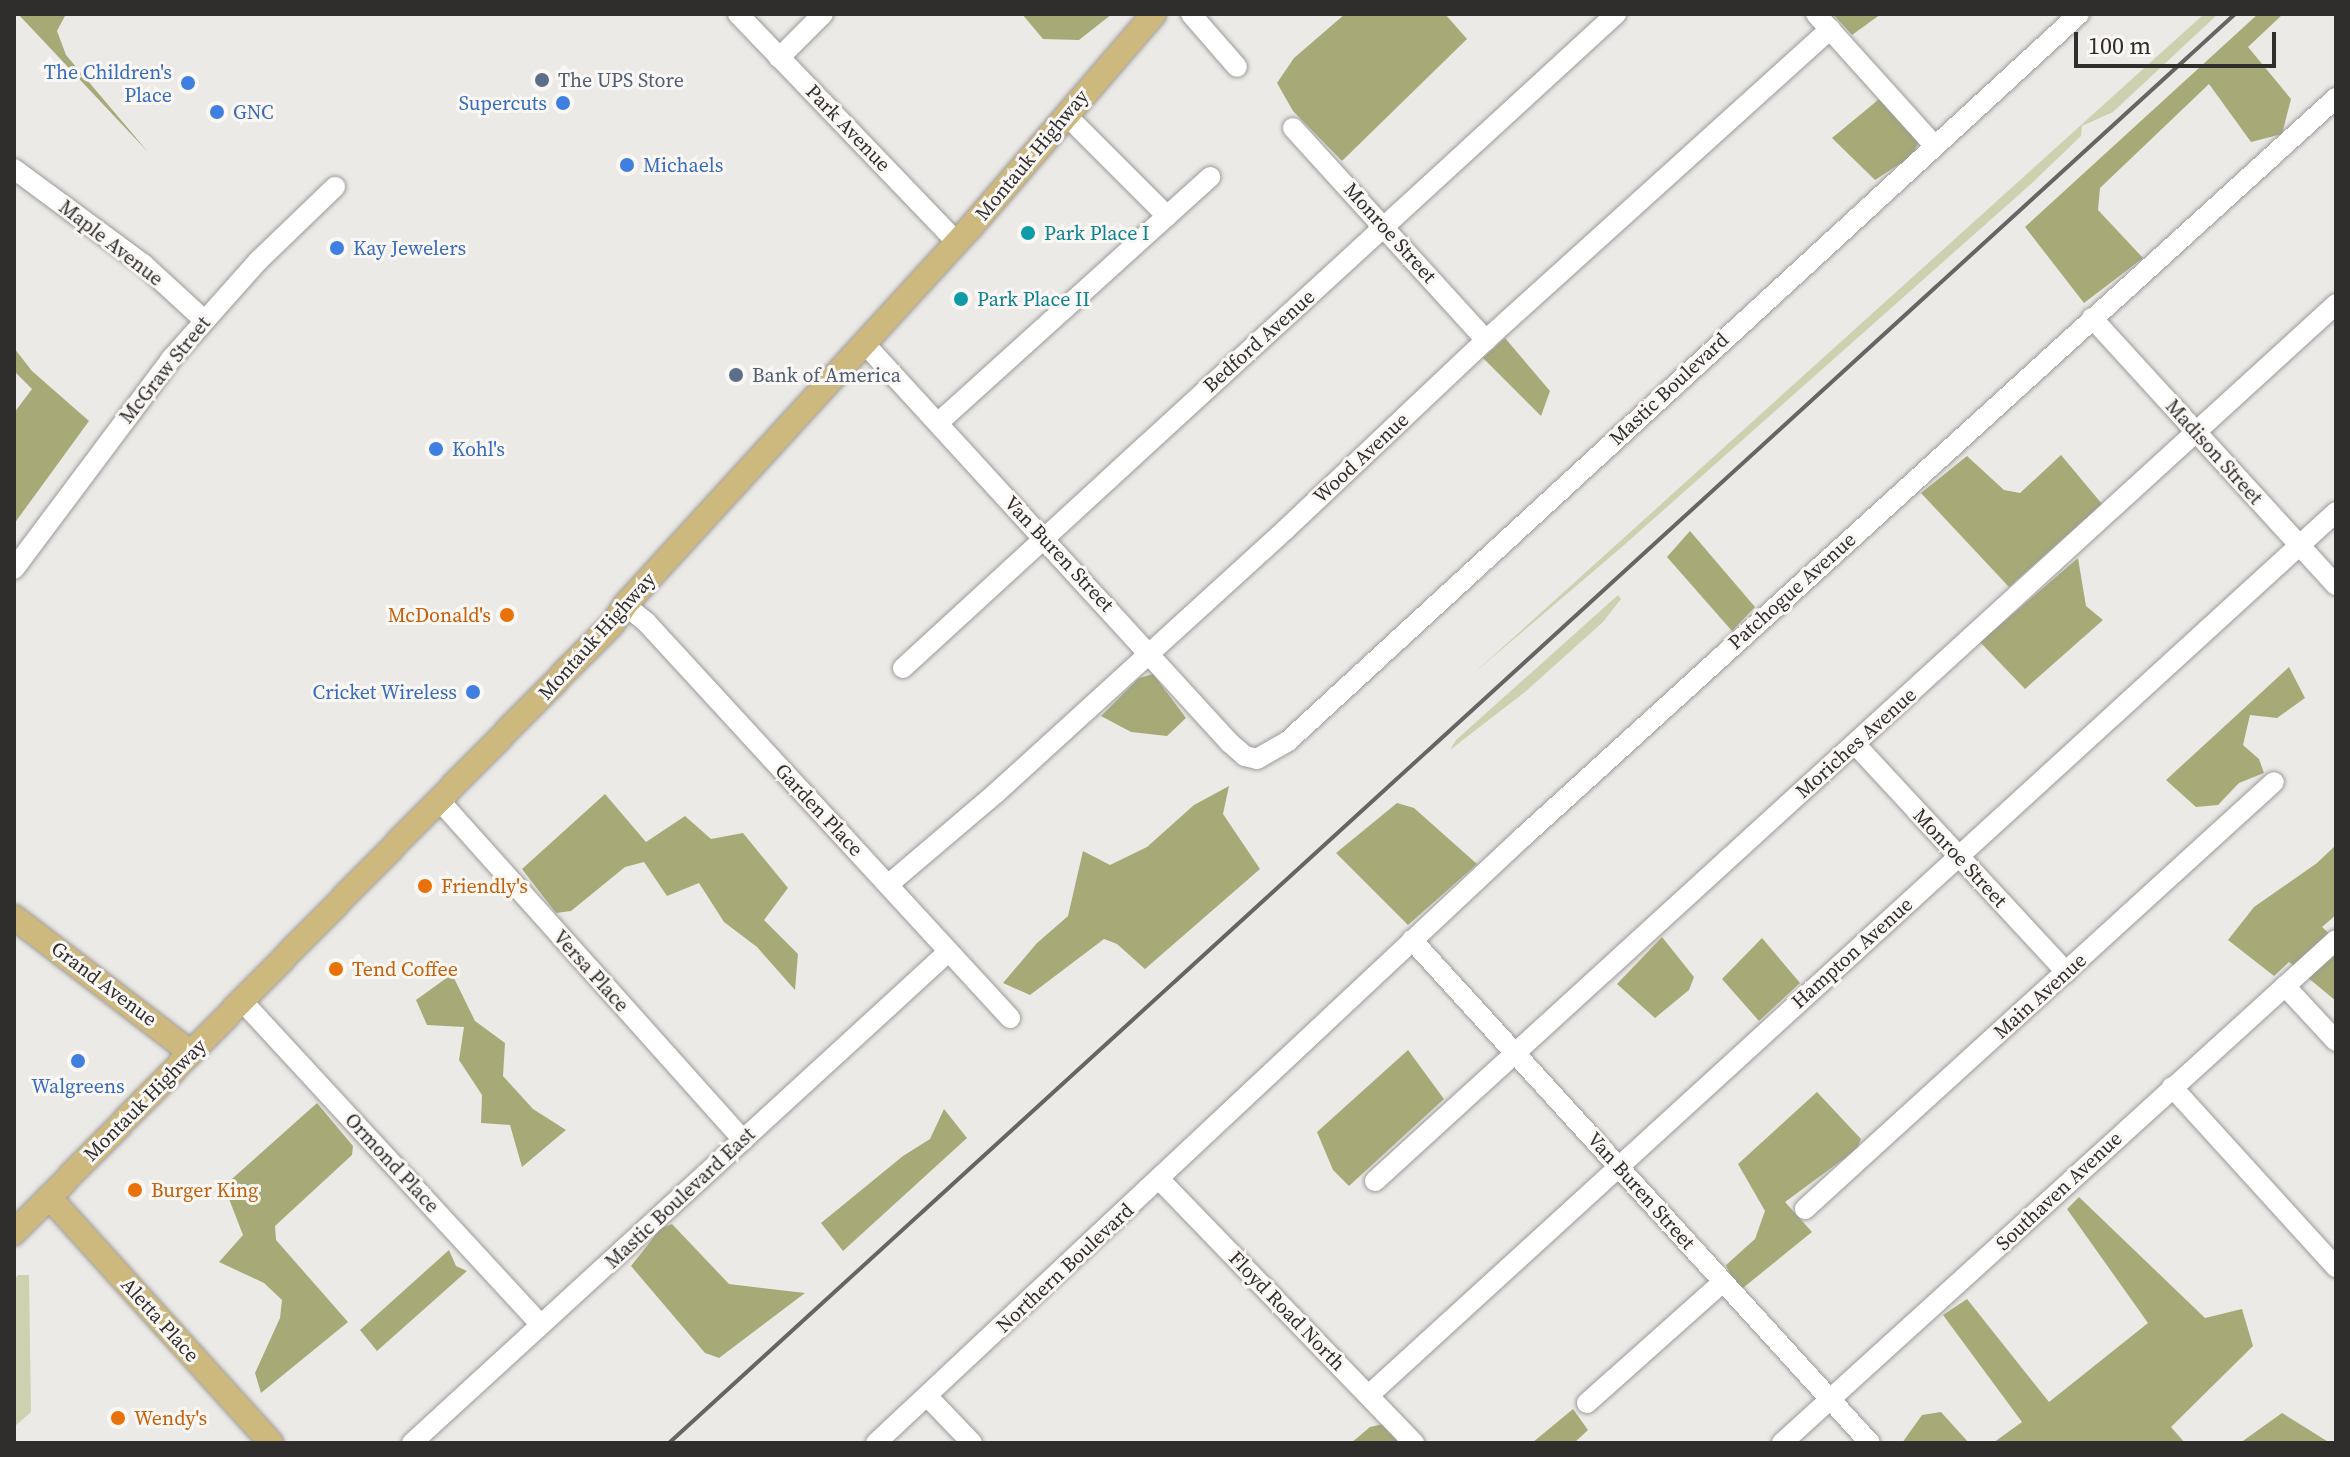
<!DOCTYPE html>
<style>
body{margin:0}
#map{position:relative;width:2350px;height:1457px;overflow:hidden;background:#eceae7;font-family:"Source Serif 4",serif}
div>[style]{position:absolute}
.green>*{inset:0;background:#ced1af}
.forest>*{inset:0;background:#a7aa77}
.roads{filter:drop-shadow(0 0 2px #9c9a98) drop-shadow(0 0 2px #9c9a98)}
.minor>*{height:20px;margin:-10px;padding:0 10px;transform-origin:10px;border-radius:10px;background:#fff}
.major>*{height:24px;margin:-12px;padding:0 12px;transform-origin:12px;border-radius:12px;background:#cdb87d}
.rail>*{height:4px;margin:-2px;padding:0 2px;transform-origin:2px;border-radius:2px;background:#666563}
.dots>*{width:22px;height:22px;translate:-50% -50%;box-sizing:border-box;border:4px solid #faf7f5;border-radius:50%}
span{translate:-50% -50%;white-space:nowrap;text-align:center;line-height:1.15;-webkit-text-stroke:6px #faf7f5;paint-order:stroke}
.shop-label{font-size:20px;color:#366cbe}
.right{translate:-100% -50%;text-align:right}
.left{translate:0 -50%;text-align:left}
.service-label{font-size:20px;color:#4e5e75}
.street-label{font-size:20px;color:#2f2e2d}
.culture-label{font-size:20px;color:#0d838f}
.food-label{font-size:20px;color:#c56008}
.frame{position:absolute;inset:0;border:16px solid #2f2e2d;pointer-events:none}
.scale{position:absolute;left:2074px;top:32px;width:202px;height:36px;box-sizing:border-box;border:4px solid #2f2e2d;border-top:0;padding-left:10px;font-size:24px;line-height:28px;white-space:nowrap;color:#2f2e2d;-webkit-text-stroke:6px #faf7f5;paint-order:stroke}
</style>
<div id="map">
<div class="green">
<i style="clip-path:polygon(2204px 14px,2218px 14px,2113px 112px,2082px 126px,2081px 136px,2031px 184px,1623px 546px,1473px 674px)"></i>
<i style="clip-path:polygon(1618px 595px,1621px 599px,1603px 622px,1525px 692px,1450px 750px,1456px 740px)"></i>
<i style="clip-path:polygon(18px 1275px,29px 1275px,31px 1412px,14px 1427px,14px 1279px)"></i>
</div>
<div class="forest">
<i style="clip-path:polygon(18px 14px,66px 14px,57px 31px,66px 55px,148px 152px)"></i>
<i style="clip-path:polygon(1022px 14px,1112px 14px,1079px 40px,1043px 39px)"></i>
<i style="clip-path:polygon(1345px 14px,1445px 14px,1467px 39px,1342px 161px,1293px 111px,1277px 83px,1294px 58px)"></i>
<i style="clip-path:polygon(1833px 14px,1881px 14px,1852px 35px)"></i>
<i style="clip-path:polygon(2258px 14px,2283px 14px,2248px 47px,2291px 99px,2282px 134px,2251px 142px,2209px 84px,2100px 188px,2098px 210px,2143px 258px,2084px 303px,2025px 227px)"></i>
<i style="clip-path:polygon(1884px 95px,1919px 141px,1912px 156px,1875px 180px,1832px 138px)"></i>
<i style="clip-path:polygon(1505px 338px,1550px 391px,1541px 416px,1483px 358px)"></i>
<i style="clip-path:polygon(14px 348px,32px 371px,89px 421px,14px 524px,14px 413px,32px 389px,14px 371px)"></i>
<i style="clip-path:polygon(2061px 455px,2102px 504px,2009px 587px,1921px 493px,1967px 456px,2004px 490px,2020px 493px)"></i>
<i style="clip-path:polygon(1690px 531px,1755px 607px,1732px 631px,1667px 557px)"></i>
<i style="clip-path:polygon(2078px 558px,2086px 606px,2103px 620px,2025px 689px,1980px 642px)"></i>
<i style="clip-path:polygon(2289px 667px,2305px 698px,2277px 718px,2250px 715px,2243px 745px,2259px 759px,2264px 773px,2239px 783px,2218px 805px,2196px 807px,2166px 780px)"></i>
<i style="clip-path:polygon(1153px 674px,1186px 718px,1167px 736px,1131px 732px,1101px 716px,1139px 678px)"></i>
<i style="clip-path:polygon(1229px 786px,1223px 814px,1260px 869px,1145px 969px,1117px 944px,1104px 939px,1030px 995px,1003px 983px,1037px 943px,1068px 916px,1083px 851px,1110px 865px,1147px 847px,1194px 805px)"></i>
<i style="clip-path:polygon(605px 794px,646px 842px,685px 816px,711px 839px,743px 833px,788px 888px,764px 920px,798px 954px,795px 990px,757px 947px,724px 922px,699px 883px,667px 896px,644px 862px,625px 867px,571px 911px,556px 913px,522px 869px)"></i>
<i style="clip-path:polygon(1397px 803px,1414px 808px,1477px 864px,1408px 925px,1336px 853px)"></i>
<i style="clip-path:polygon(2336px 845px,2336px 915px,2322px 927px,2336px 940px,2336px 1001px,2289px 962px,2274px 976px,2228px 940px,2254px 907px,2317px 863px)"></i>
<i style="clip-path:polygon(1662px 937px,1694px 977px,1689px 990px,1655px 1018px,1617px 984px)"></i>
<i style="clip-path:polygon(1762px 938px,1800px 983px,1759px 1021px,1722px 979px)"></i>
<i style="clip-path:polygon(452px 974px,475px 1021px,505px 1043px,503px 1076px,533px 1109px,566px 1130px,522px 1167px,510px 1125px,481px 1123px,482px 1095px,459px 1060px,464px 1027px,427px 1025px,416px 1000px)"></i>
<i style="clip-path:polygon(1408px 1050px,1444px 1099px,1349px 1186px,1333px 1170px,1317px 1132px)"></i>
<i style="clip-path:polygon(1817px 1092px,1861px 1139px,1857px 1149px,1785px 1202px,1812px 1232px,1738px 1292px,1726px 1265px,1755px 1239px,1765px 1211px,1738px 1164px)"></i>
<i style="clip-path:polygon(317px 1103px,353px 1146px,352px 1155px,275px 1226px,276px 1240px,348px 1322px,261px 1393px,255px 1373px,280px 1318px,282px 1300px,264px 1283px,219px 1262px,243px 1235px,224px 1186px)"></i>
<i style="clip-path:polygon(944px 1109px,967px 1138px,843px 1251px,821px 1223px,903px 1156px,930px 1139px)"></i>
<i style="clip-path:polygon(2079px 1197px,2205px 1318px,2242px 1309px,2253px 1346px,2171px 1427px,2185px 1443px,1993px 1443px,2022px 1422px,1943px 1315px,1967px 1299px,2049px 1402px,2148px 1323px,2067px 1209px)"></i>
<i style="clip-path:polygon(672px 1224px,729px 1284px,805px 1293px,719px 1358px,705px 1353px,631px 1266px,661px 1228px)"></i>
<i style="clip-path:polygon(449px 1250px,456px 1266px,467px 1271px,377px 1351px,360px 1330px)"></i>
<i style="clip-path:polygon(1573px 1409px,1588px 1430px,1574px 1443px,1532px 1443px)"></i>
<i style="clip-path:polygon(1941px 1412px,1969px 1443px,1902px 1443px,1922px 1415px)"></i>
<i style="clip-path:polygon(2282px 1413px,2330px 1443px,2240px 1443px)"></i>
<i style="clip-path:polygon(1383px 1424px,1399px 1443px,1351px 1443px,1370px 1427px)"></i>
</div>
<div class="roads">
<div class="minor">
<i style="left:738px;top:14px;width:316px;rotate:46.2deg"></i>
<i style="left:1191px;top:14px;width:70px;rotate:49deg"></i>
<i style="left:1816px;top:14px;width:176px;rotate:48deg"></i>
<i style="left:779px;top:58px;width:62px;rotate:-45deg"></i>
<i style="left:1066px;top:115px;width:143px;rotate:45deg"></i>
<i style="left:1293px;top:128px;width:287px;rotate:47.7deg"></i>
<i style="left:14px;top:169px;width:160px;rotate:36.4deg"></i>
<i style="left:143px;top:264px;width:83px;rotate:42.6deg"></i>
<i style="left:2092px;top:318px;width:362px;rotate:47.6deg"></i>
<i style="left:865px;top:344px;width:541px;rotate:47.55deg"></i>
<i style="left:1230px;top:743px;width:20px;rotate:41deg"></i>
<i style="left:1245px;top:756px;width:12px;rotate:14deg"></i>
<i style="left:1257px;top:759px;width:34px;rotate:-30deg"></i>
<i style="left:1287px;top:742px;width:1076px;rotate:-42.59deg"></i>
<i style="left:938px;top:423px;width:367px;rotate:-42.1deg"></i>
<i style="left:14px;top:569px;width:262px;rotate:-53.2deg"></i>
<i style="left:171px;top:359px;width:131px;rotate:-48.4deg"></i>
<i style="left:258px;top:261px;width:107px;rotate:-43.9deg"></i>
<i style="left:625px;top:605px;width:27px;rotate:39deg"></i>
<i style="left:646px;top:622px;width:538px;rotate:47.41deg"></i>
<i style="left:903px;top:668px;width:968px;rotate:-42.53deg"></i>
<i style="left:1855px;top:744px;width:311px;rotate:47.2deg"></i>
<i style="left:440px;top:801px;width:455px;rotate:48.2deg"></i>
<i style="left:889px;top:884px;width:140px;rotate:-40.4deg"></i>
<i style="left:996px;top:793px;width:391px;rotate:-42.3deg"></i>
<i style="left:1285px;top:530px;width:277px;rotate:-43.4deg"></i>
<i style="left:1486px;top:340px;width:464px;rotate:-42.1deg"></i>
<i style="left:1412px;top:940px;width:680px;rotate:47.68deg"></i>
<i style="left:2285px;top:986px;width:75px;rotate:47.2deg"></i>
<i style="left:243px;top:1002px;width:439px;rotate:47.3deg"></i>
<i style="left:2172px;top:1087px;width:244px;rotate:47.7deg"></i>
<i style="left:1160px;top:1180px;width:366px;rotate:46deg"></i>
<i style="left:1375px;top:1181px;width:1301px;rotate:-42.38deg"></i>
<i style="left:1805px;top:1209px;width:634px;rotate:-42.32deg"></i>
<i style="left:1369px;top:1395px;width:1309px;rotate:-42.4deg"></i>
<i style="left:927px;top:1396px;width:65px;rotate:46.2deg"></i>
<i style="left:1587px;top:1403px;width:182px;rotate:-41.7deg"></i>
<i style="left:412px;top:1443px;width:727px;rotate:-42.49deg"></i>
<i style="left:876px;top:1443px;width:886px;rotate:-43.13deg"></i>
<i style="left:1523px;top:837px;width:1099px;rotate:-42.27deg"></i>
<i style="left:1782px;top:1443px;width:748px;rotate:-42.24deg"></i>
</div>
<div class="major">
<i style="left:14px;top:917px;width:223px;rotate:37.5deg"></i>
<i style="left:49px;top:1197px;width:331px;rotate:47.9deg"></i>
<i style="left:14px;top:1233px;width:856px;rotate:-45.52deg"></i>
<i style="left:614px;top:622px;width:20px;rotate:-57deg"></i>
<i style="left:625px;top:605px;width:511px;rotate:-47.54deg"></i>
<i style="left:970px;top:228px;width:282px;rotate:-49.3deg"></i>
</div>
</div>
<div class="rail">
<i style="left:669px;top:1443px;width:2120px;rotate:-42.38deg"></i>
</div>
<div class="dots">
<i style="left:542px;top:80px;background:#5c6f8a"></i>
<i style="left:188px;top:83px;background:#3f7fe0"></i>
<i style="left:563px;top:103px;background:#3f7fe0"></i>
<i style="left:217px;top:112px;background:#3f7fe0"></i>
<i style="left:627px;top:165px;background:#3f7fe0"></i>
<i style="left:1028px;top:233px;background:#0f9aa8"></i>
<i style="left:337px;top:248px;background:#3f7fe0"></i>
<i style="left:961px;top:299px;background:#0f9aa8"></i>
<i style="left:736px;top:375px;background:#5c6f8a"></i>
<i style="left:436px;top:449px;background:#3f7fe0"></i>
<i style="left:507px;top:615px;background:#e8710a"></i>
<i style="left:473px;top:692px;background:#3f7fe0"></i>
<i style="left:425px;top:886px;background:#e8710a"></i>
<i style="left:336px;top:969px;background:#e8710a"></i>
<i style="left:78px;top:1061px;background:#3f7fe0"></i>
<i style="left:135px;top:1190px;background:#e8710a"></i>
<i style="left:118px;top:1418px;background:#e8710a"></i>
</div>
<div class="shop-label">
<span class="right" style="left:172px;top:84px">The Children's<br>Place</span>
<span class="right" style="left:547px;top:103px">Supercuts</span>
<span class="left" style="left:233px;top:112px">GNC</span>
<span class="left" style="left:643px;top:165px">Michaels</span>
<span class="left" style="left:353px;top:248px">Kay Jewelers</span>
<span class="left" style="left:452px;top:449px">Kohl's</span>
<span class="right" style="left:457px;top:692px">Cricket Wireless</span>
<span style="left:78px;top:1086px">Walgreens</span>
</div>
<div class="service-label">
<span class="left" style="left:558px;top:80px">The UPS Store</span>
<span class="left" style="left:752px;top:375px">Bank of America</span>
</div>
<div class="street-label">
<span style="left:848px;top:128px;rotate:46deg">Park Avenue</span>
<span style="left:1032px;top:155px;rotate:-50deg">Montauk Highway</span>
<span style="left:1390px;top:233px;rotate:48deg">Monroe Street</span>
<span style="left:111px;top:243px;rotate:38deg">Maple Avenue</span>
<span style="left:1259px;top:341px;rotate:-42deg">Bedford Avenue</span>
<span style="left:165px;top:370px;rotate:-51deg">McGraw Street</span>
<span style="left:1669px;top:389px;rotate:-43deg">Mastic Boulevard</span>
<span style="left:2214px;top:452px;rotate:48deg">Madison Street</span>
<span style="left:1361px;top:458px;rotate:-43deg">Wood Avenue</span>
<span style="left:1059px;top:554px;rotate:47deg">Van Buren Street</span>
<span style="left:1792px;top:591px;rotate:-42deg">Patchogue Avenue</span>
<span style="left:597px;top:636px;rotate:-48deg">Montauk Highway</span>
<span style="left:1856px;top:743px;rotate:-42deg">Moriches Avenue</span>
<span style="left:819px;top:810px;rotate:47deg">Garden Place</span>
<span style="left:1960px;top:858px;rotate:47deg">Monroe Street</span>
<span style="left:1852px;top:953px;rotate:-42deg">Hampton Avenue</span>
<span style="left:591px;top:971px;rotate:48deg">Versa Place</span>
<span style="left:104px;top:984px;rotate:37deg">Grand Avenue</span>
<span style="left:2040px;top:996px;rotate:-42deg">Main Avenue</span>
<span style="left:145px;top:1100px;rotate:-45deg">Montauk Highway</span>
<span style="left:392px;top:1163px;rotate:47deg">Ormond Place</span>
<span style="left:1641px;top:1191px;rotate:48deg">Van Buren Street</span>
<span style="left:2059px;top:1191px;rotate:-43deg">Southaven Avenue</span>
<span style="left:680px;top:1198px;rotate:-43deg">Mastic Boulevard East</span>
<span style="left:1065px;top:1268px;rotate:-43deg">Northern Boulevard</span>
<span style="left:1287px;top:1311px;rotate:46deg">Floyd Road North</span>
<span style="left:160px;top:1320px;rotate:48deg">Aletta Place</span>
</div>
<div class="culture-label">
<span class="left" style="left:1044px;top:233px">Park Place I</span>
<span class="left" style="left:977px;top:299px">Park Place II</span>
</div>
<div class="food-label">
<span class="right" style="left:491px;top:615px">McDonald's</span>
<span class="left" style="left:441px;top:886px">Friendly's</span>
<span class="left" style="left:352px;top:969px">Tend Coffee</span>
<span class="left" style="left:151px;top:1190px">Burger King</span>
<span class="left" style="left:134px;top:1418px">Wendy's</span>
</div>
<div class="frame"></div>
<div class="scale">100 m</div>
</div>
